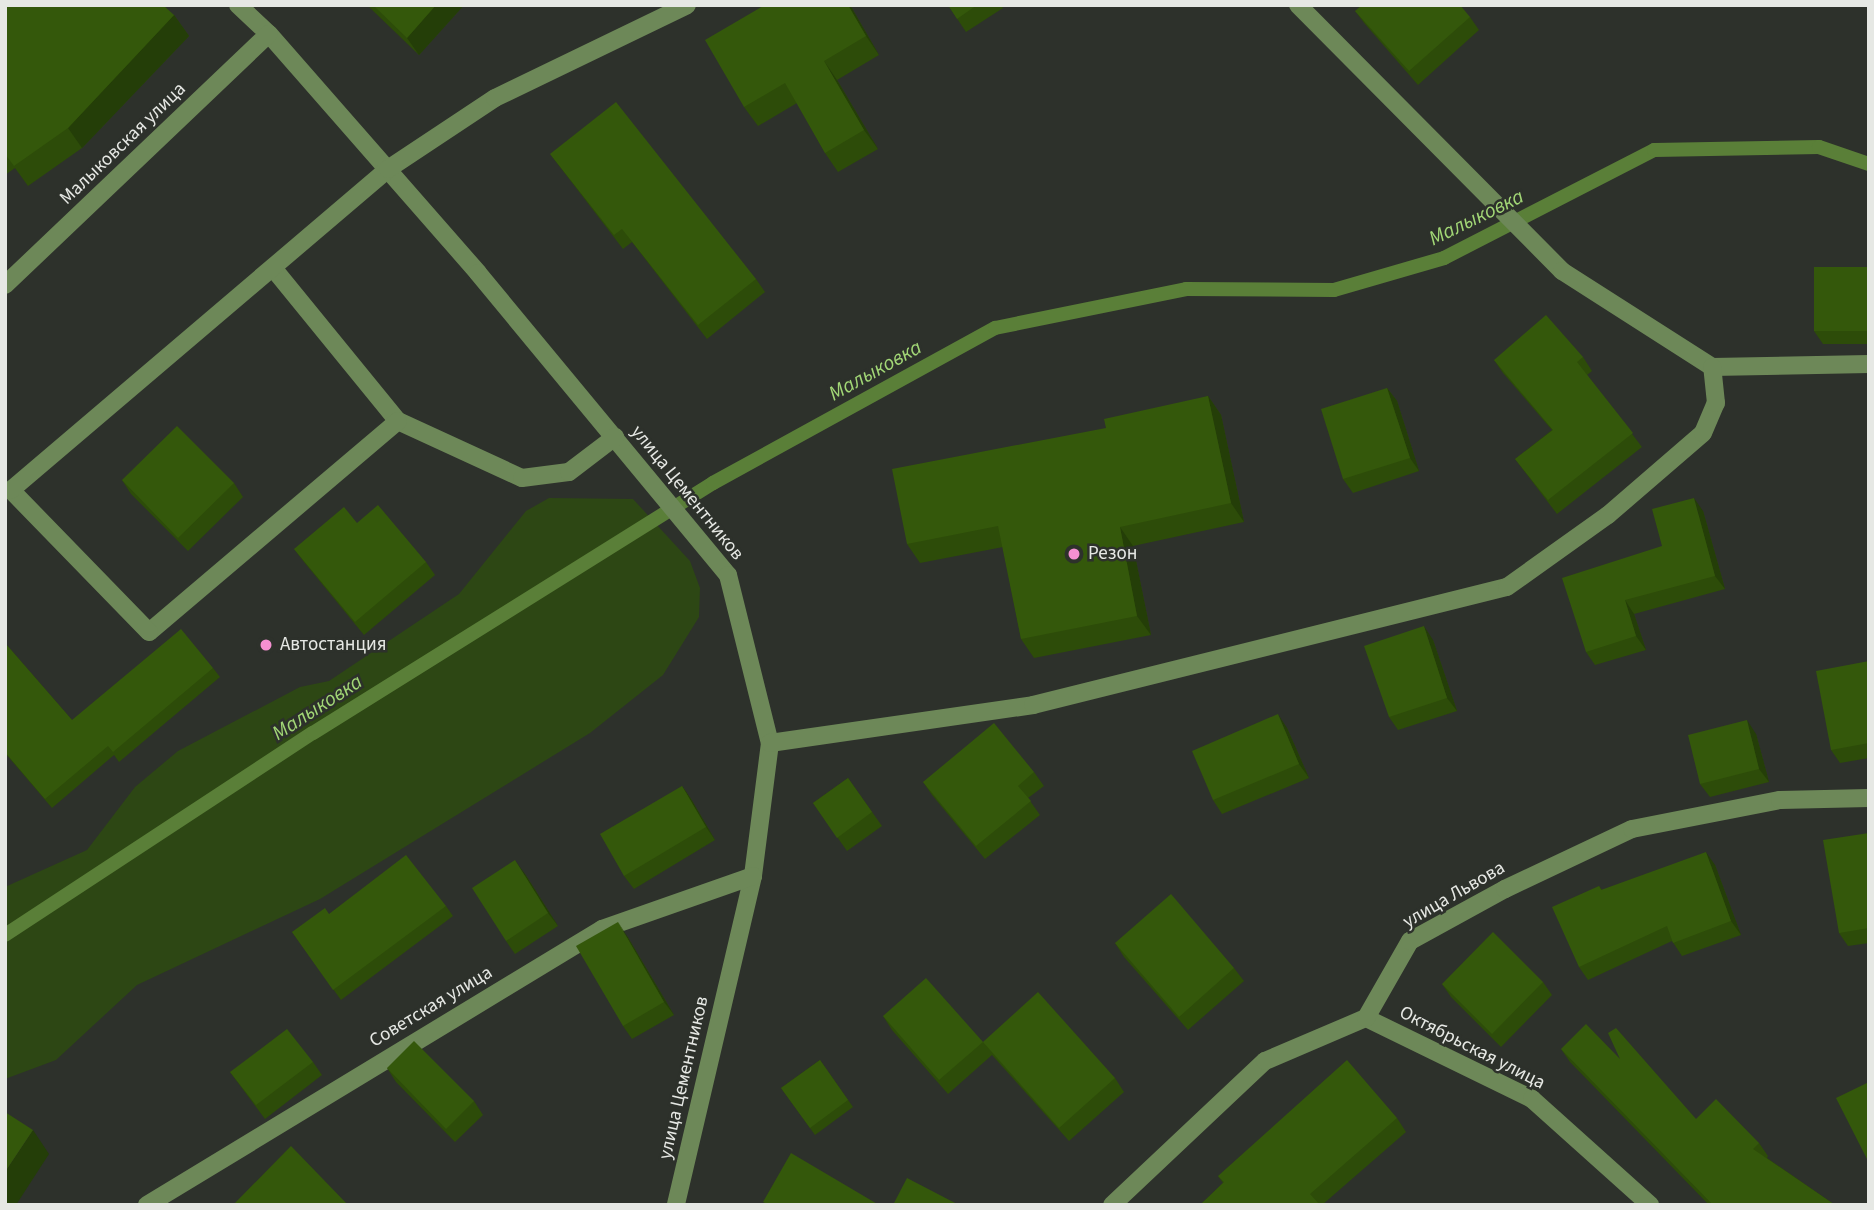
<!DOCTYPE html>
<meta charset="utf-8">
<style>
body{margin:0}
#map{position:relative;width:1874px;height:1210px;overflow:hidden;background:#2d312b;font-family:"Source Sans 3",sans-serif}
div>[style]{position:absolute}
.green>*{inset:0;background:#2d4714}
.stream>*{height:14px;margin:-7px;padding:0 7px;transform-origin:7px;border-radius:7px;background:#5a7f38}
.minor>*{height:18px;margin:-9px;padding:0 9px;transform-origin:9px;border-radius:9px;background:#6d8858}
.wall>*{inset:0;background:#2d4c09}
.shaded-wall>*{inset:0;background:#243e08}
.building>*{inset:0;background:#34580b}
.dots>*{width:19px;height:19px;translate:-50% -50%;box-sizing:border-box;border:4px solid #2d312b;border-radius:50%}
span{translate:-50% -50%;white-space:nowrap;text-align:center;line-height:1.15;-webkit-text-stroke:5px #2d312b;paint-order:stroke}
.street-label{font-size:19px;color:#e6e8e4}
.poi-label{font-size:19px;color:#e6e8e4}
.left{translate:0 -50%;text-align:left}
.water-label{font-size:21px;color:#a2d776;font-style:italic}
.frame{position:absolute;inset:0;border:7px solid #e6e8e4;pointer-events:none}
</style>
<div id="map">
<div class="green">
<i style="clip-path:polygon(549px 498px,633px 499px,690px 561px,700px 588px,699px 617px,663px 675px,590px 733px,320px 899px,137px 985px,56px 1060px,5px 1079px,5px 887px,87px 850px,135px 787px,178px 751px,300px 687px,329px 681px,459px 594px,526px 511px)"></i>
</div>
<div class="stream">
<i style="left:5px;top:935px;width:368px;rotate:-33.3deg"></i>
<i style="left:313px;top:733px;width:472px;rotate:-32deg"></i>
<i style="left:713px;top:483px;width:322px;rotate:-28.8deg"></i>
<i style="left:995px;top:328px;width:195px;rotate:-11.5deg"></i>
<i style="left:1186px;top:289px;width:148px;rotate:0.4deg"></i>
<i style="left:1334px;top:290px;width:115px;rotate:-16.2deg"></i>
<i style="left:1444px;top:258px;width:236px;rotate:-27.2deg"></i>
<i style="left:1654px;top:150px;width:165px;rotate:-1deg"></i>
<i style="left:1819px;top:147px;width:53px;rotate:18.8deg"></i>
</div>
<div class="minor">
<i style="left:238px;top:5px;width:42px;rotate:43.1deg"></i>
<i style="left:269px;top:34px;width:317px;rotate:48.8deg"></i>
<i style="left:478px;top:273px;width:392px;rotate:50.4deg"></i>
<i style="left:728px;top:575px;width:173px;rotate:76deg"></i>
<i style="left:770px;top:743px;width:134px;rotate:97.3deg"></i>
<i style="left:753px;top:876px;width:338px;rotate:103.2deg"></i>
<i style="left:1298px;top:5px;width:375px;rotate:45.2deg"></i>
<i style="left:1562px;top:271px;width:178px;rotate:32.6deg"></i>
<i style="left:1712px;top:367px;width:157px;rotate:-1.1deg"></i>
<i style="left:273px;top:268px;width:198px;rotate:50.8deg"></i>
<i style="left:398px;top:421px;width:136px;rotate:24.7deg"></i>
<i style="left:522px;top:478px;width:47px;rotate:-7.3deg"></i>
<i style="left:569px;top:472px;width:58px;rotate:-37.3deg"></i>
<i style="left:5px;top:285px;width:364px;rotate:-43.6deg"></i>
<i style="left:398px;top:421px;width:326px;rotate:139.7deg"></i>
<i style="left:149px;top:632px;width:198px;rotate:-134.2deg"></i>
<i style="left:11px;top:490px;width:495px;rotate:-40.4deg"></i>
<i style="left:388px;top:169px;width:128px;rotate:-33.6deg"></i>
<i style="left:495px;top:98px;width:213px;rotate:-25.8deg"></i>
<i style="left:770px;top:743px;width:266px;rotate:-8.2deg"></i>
<i style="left:1033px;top:705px;width:488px;rotate:-14deg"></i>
<i style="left:1507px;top:587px;width:124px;rotate:-35.5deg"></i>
<i style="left:1608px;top:515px;width:125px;rotate:-40.8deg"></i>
<i style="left:1703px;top:433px;width:33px;rotate:-67deg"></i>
<i style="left:1716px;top:403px;width:36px;rotate:-96deg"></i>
<i style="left:1366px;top:1018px;width:185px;rotate:26deg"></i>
<i style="left:1532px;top:1099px;width:159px;rotate:41.9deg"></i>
<i style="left:147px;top:1205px;width:532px;rotate:-31.24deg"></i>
<i style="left:602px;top:929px;width:160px;rotate:-19.3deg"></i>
<i style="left:1112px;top:1205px;width:210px;rotate:-43.3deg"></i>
<i style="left:1265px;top:1061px;width:110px;rotate:-23.1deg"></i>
<i style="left:1366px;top:1018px;width:89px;rotate:-60.3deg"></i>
<i style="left:1410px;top:941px;width:108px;rotate:-28.7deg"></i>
<i style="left:1505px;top:889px;width:140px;rotate:-25.3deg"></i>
<i style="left:1632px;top:829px;width:151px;rotate:-11.1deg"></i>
<i style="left:1780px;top:800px;width:89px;rotate:-1.3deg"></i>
</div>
<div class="wall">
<i style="clip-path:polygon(5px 5px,174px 15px,189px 36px,82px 148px,28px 186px,15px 168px,5px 175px)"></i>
<i style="clip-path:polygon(367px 5px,464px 5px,419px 55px)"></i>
<i style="clip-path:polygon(765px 5px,850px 5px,879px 55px,837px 80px,878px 149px,838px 172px,825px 153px,797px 103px,758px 126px,744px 107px)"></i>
<i style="clip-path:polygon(948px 5px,1001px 5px,1003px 8px,966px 32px)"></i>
<i style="clip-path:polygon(1355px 11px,1470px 17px,1479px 30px,1418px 85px,1365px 24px)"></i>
<i style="clip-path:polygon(550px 154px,756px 279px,765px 292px,707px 339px,632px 242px,623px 249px)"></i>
<i style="clip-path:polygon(1869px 267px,1869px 344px,1823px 344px,1814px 331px)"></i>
<i style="clip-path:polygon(1583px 357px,1592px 371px,1587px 375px,1642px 447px,1557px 514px,1515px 459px,1552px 430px,1503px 373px,1494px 360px)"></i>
<i style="clip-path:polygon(1387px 388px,1397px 401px,1419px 471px,1353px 493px,1343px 479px)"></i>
<i style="clip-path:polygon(1208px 396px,1221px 415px,1244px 522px,1133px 546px,1151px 635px,1034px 658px,1021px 639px,1003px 547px,920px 563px,907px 544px,1106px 428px)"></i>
<i style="clip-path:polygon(122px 480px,234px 483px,243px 497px,188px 551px,131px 494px)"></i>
<i style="clip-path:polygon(1703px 511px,1725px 589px,1634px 614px,1646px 650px,1595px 665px,1586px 652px,1662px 546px)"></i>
<i style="clip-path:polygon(357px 523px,426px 562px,435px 575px,364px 635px,304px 562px,294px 549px)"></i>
<i style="clip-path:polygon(1433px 640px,1457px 711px,1398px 730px,1389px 717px)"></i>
<i style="clip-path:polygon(5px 643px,72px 720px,213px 668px,220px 677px,119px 762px,114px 755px,52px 808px,5px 753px)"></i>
<i style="clip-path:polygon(1869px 661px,1869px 758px,1840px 763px,1831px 750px)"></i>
<i style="clip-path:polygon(1287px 728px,1309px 778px,1222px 814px,1213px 800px)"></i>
<i style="clip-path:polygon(1756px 734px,1769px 782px,1710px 797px,1700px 784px)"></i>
<i style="clip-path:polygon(1034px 772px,1044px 786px,1028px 798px,1040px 815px,985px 859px,932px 795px,923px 782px)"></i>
<i style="clip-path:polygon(848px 778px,882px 826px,847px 851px,813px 803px)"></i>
<i style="clip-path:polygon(682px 786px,691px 799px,715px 840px,634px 889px,624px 876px)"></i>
<i style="clip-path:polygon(1869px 833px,1869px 943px,1848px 946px,1839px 933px)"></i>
<i style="clip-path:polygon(1715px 865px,1741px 935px,1682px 956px,1672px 941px,1588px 980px,1579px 967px,1599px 886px,1602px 890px)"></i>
<i style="clip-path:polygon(525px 874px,558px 926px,515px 954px,506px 941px)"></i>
<i style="clip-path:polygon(446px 906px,453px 916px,341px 1000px,292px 932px,329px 914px)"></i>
<i style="clip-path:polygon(627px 936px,674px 1015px,632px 1039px,623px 1026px)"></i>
<i style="clip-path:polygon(1115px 943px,1234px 968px,1244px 981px,1188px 1030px,1124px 957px)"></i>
<i style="clip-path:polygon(1543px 982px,1552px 995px,1501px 1047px,1451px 997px,1442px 984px)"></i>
<i style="clip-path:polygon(883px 1016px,983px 1042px,1115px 1078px,1124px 1092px,1069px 1141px,992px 1055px,948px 1094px,892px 1030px)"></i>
<i style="clip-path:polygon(1561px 1049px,1620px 1059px,1696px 1119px,1759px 1143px,1768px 1156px,1767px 1158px,1835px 1205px,1709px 1205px,1570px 1062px)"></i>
<i style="clip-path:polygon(820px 1060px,853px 1107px,815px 1135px,781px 1088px)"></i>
<i style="clip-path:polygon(313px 1062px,322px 1075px,265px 1119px,230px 1072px)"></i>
<i style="clip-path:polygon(387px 1068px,474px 1101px,483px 1115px,455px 1142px,396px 1082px)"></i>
<i style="clip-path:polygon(1397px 1118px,1406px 1132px,1322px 1205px,1200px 1205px,1223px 1183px,1218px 1176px)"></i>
</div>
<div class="shaded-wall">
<i style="clip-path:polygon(436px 5px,464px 5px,419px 55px,407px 38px)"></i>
<i style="clip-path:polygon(848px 5px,850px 5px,879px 55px,866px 36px)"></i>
<i style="clip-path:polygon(174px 15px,189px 36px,82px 148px,68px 128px)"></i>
<i style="clip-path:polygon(824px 61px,837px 80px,878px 149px,864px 130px)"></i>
<i style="clip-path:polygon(1387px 388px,1397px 401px,1419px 471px,1410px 458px)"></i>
<i style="clip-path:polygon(1208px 396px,1221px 415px,1244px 522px,1231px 503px)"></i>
<i style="clip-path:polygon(1694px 498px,1703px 511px,1725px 589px,1715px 576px)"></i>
<i style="clip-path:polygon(1120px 527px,1133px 546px,1151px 635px,1137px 616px)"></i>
<i style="clip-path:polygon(1625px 600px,1634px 614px,1646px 650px,1636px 636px)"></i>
<i style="clip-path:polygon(1424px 626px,1433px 640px,1457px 711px,1447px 698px)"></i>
<i style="clip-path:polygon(1278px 714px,1287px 728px,1309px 778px,1299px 764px)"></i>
<i style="clip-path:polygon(1747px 720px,1756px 734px,1769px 782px,1759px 769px)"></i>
<i style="clip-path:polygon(682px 786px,691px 799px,715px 840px,706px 827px)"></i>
<i style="clip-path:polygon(1706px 852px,1715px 865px,1741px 935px,1731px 921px)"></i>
<i style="clip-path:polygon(515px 860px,525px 874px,558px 926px,548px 913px)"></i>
<i style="clip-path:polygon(618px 922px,627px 936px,674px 1015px,664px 1002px)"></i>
<i style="clip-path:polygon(33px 1130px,49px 1154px,16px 1205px,5px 1205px,5px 1172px)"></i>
</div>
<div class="building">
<i style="clip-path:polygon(5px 5px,163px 5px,174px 15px,68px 128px,14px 166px,5px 154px)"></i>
<i style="clip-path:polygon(373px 5px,436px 5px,407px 38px)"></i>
<i style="clip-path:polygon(765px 5px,848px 5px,866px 36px,824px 61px,864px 130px,825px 153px,785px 83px,744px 107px,705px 40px)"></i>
<i style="clip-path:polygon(948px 5px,977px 5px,957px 19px)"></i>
<i style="clip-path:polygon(1362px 5px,1460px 5px,1470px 17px,1409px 71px,1355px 11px)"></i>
<i style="clip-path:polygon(616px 102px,756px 279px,698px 325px,622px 229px,614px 235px,550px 154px)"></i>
<i style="clip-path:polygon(1814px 267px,1869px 267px,1869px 331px,1814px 331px)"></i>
<i style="clip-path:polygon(1546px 315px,1583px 357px,1577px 362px,1633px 433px,1548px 500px,1515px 459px,1553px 430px,1494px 360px)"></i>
<i style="clip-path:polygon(1387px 388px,1410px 458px,1343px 479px,1321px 409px)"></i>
<i style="clip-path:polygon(1208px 396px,1231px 503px,1120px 527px,1137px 616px,1021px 639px,998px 526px,907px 544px,892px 469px,1106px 428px,1104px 419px)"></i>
<i style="clip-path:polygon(177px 426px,234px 483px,178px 538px,122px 480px)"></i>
<i style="clip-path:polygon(1694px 498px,1715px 576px,1625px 600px,1636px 636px,1586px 652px,1562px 578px,1662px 546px,1652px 509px)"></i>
<i style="clip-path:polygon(378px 505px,426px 562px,355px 622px,294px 549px,344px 507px,357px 523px)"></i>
<i style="clip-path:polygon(1424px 626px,1447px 698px,1389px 717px,1364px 646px)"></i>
<i style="clip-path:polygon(181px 629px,213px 668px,113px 752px,108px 746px,45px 799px,5px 752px,5px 643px,72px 720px)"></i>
<i style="clip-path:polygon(1869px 661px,1869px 743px,1831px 750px,1816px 671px)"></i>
<i style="clip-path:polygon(1278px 714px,1299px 764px,1213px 800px,1192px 751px)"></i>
<i style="clip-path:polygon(1747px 720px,1759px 769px,1700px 784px,1688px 735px)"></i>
<i style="clip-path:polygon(994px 723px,1034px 772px,1018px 786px,1031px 801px,976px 846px,923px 782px)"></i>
<i style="clip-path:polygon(848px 778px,872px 812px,837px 838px,813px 803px)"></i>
<i style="clip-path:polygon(682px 786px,706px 827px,624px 876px,600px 834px)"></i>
<i style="clip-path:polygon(1869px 833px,1869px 928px,1839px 933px,1823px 840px)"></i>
<i style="clip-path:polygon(1706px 852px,1731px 921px,1673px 943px,1667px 926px,1579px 967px,1552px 907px,1599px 886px,1601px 890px)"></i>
<i style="clip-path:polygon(406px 855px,446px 906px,333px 990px,292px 932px,325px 908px,329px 914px)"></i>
<i style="clip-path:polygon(515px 860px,548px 913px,506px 941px,472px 888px)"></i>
<i style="clip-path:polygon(1171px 894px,1234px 968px,1179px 1017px,1115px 943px)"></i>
<i style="clip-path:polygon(618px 922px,664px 1002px,623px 1026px,576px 946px)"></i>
<i style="clip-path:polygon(1493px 932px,1543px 982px,1492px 1034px,1442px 984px)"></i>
<i style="clip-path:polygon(926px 978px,983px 1042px,939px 1080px,883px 1016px)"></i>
<i style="clip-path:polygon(1038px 992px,1115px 1078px,1059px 1128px,983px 1042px)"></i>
<i style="clip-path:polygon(1586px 1024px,1620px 1059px,1608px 1033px,1616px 1028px,1696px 1119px,1716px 1099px,1759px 1143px,1753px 1149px,1835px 1205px,1713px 1205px,1561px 1049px)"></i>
<i style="clip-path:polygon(287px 1029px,313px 1062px,256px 1105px,230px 1072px)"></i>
<i style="clip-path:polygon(414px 1041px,474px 1101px,446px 1129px,387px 1068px)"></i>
<i style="clip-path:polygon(820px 1060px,848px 1100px,810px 1128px,781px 1088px)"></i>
<i style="clip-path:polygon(1347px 1060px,1397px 1118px,1310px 1194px,1320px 1205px,1200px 1205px,1224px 1182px,1218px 1176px)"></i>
<i style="clip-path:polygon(1869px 1082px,1869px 1163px,1836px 1098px)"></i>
<i style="clip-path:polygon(5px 1112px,33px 1130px,5px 1172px)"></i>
<i style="clip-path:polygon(291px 1146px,348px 1205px,233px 1205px)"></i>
<i style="clip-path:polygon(791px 1153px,879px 1205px,769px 1205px,763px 1202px)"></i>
<i style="clip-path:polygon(907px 1178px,959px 1205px,893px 1205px)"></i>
</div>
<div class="dots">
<i style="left:1074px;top:554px;background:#f590d1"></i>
<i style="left:266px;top:645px;background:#f590d1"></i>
</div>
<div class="street-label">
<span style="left:123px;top:144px;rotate:-44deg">Малыковская улица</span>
<span style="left:687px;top:493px;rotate:51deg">улица Цементников</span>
<span style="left:1454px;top:895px;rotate:-30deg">улица Львова</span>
<span style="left:431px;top:1007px;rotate:-31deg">Советская улица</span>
<span style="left:1472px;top:1048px;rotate:27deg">Октябрьская улица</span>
<span style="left:684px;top:1078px;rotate:-77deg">улица Цементников</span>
</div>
<div class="poi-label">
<span class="left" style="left:1088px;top:554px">Резон</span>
<span class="left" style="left:280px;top:645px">Автостанция</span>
</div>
<div class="water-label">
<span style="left:1476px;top:217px;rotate:-26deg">Малыковка</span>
<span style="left:875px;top:370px;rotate:-29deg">Малыковка</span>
<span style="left:317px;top:707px;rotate:-33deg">Малыковка</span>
</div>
<div class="frame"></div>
</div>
